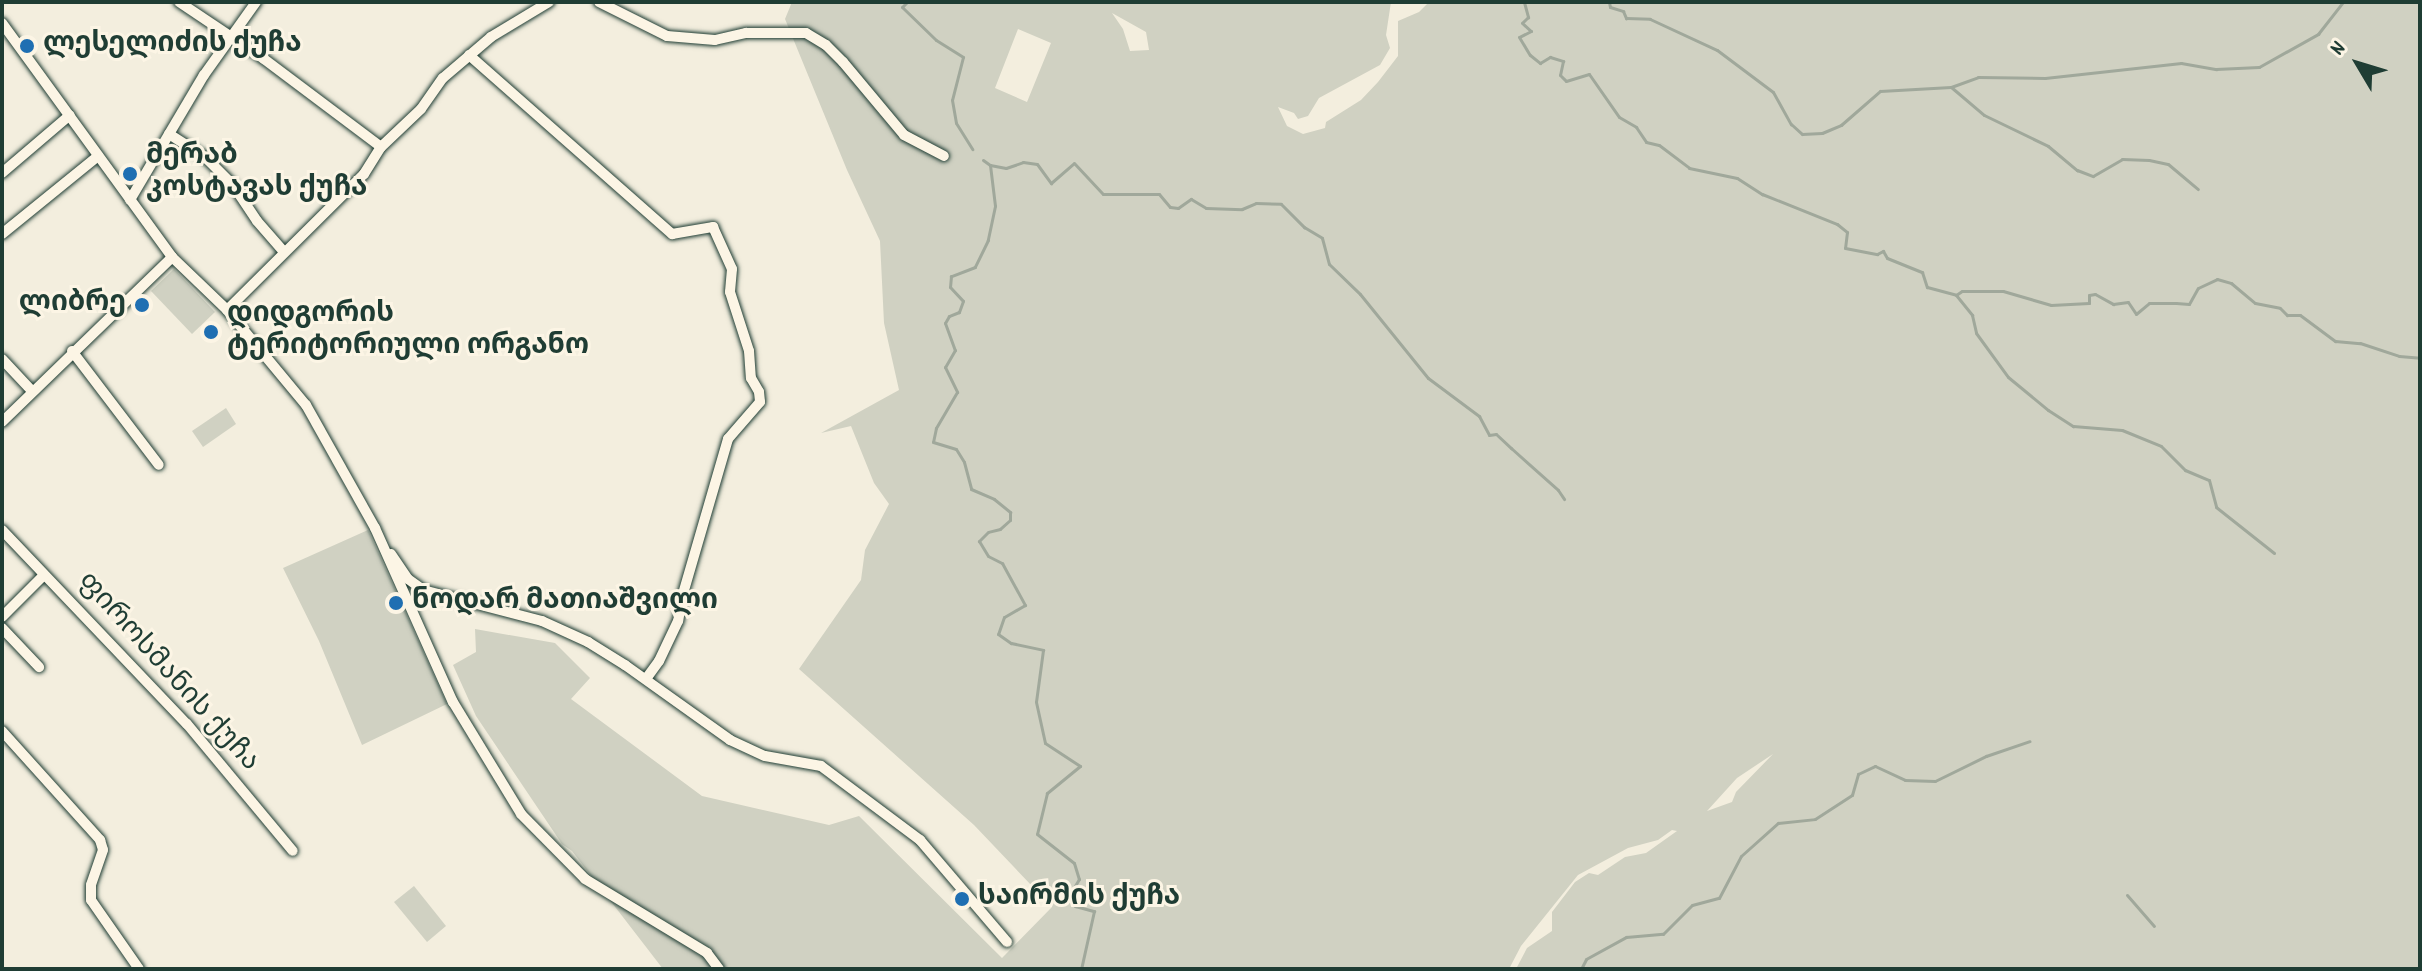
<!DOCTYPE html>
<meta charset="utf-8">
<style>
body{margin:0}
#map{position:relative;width:2422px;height:971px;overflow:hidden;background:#f3eede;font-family:Dekko,"Noto Sans Georgian",sans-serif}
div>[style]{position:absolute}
.green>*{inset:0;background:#d0d1c2}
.stream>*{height:3px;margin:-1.5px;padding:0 1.5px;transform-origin:1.5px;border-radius:1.5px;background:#a0a89b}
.roads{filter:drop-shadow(0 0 2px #1f3d34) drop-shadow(0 0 2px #1f3d34)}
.minor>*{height:10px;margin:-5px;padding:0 5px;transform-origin:5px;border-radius:5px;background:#fcf5e5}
.dots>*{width:22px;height:22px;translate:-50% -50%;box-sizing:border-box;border:4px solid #fcf5e5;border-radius:50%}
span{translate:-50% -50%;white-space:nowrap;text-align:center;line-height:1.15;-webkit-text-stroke:6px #fcf5e5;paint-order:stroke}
.poi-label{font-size:28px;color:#1f3d34;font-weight:700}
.left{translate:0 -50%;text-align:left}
.right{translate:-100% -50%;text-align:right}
.street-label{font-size:28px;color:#1f3d34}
.frame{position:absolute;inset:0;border:4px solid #1f3d34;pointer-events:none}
.north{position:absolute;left:2318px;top:24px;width:80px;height:80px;-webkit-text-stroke:6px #fcf5e5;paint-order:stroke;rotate:308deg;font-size:22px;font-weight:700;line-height:32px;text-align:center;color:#1f3d34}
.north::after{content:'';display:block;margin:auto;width:28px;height:36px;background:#1f3d34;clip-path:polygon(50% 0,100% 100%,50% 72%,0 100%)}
</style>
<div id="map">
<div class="green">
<i style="clip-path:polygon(evenodd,792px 2px,1391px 2px,1386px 35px,1390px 48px,1380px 65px,1319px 98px,1308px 116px,1298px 119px,1294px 113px,1278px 107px,1287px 126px,1303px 134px,1325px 128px,1326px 122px,1361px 100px,1378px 82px,1398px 56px,1398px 21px,1419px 12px,1429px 2px,2420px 2px,2420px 969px,1516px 969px,1527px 948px,1552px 931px,1552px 912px,1575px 882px,1589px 873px,1598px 875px,1625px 857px,1646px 853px,1677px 831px,1672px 830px,1658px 840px,1628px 848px,1578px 875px,1521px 946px,1509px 969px,663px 969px,572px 851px,562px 844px,476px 716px,453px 665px,476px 652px,475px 629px,555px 643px,590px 678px,571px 699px,702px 796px,829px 825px,859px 816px,1002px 958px,1052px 907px,974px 825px,799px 669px,861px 580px,865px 550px,889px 504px,874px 483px,851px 426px,821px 433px,899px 390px,884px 323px,880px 241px,847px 170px,785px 19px,792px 2px,1112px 13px,1146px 32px,1149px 50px,1130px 51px,1123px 29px,1112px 13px,792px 2px,1018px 29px,1051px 43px,1027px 102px,995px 88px,1018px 29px,792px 2px,1773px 754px,1736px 792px,1732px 802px,1707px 811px,1737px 778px,1773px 754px)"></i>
<i style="clip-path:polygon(174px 269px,215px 312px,192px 334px,151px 291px)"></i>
<i style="clip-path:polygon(226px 408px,236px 424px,203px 447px,192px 431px)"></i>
<i style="clip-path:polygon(368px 530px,447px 704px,362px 745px,319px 641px,283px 568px)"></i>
<i style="clip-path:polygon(414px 886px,446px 926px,427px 942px,394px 902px)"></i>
</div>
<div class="stream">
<i style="left:907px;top:2px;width:7px;rotate:135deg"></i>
<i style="left:902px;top:7px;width:47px;rotate:44.1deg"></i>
<i style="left:936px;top:40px;width:32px;rotate:32deg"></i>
<i style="left:963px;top:57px;width:44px;rotate:104.3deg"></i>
<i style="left:952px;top:100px;width:23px;rotate:80deg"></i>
<i style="left:956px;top:123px;width:31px;rotate:58deg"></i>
<i style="left:1524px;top:2px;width:16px;rotate:75deg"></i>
<i style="left:1528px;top:17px;width:8px;rotate:135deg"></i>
<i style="left:1522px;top:23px;width:12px;rotate:42deg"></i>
<i style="left:1531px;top:31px;width:13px;rotate:153deg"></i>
<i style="left:1519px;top:37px;width:21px;rotate:59deg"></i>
<i style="left:1530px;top:55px;width:13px;rotate:39deg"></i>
<i style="left:1540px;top:63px;width:12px;rotate:-31deg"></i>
<i style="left:1550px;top:57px;width:14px;rotate:17deg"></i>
<i style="left:1563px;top:61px;width:14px;rotate:102deg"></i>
<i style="left:1560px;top:75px;width:8px;rotate:45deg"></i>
<i style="left:1566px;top:81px;width:24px;rotate:-17deg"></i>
<i style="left:1589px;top:74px;width:52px;rotate:55.1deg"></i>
<i style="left:1619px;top:117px;width:20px;rotate:30deg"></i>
<i style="left:1636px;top:127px;width:18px;rotate:56deg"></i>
<i style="left:1646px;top:142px;width:13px;rotate:13deg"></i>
<i style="left:1659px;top:145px;width:38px;rotate:37deg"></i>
<i style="left:1689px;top:168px;width:49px;rotate:11.8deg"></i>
<i style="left:1737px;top:178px;width:30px;rotate:33deg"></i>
<i style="left:1762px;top:194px;width:81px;rotate:21.8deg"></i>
<i style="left:1837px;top:224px;width:13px;rotate:39deg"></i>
<i style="left:1847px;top:232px;width:16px;rotate:97deg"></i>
<i style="left:1845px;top:248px;width:33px;rotate:11deg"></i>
<i style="left:1877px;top:254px;width:7px;rotate:-27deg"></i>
<i style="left:1883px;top:251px;width:8px;rotate:60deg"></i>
<i style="left:1887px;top:258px;width:38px;rotate:22deg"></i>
<i style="left:1922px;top:272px;width:16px;rotate:72deg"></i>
<i style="left:1927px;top:287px;width:30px;rotate:15deg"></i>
<i style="left:1956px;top:295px;width:26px;rotate:51deg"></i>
<i style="left:1972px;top:315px;width:18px;rotate:77deg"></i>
<i style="left:1976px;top:333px;width:54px;rotate:54deg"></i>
<i style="left:2008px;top:377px;width:52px;rotate:39.5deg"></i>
<i style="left:2048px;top:410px;width:30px;rotate:33deg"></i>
<i style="left:2073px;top:426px;width:49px;rotate:4.7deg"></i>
<i style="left:2122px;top:430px;width:42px;rotate:22.3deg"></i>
<i style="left:2161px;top:446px;width:34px;rotate:45deg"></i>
<i style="left:2185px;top:470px;width:26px;rotate:23deg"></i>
<i style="left:2209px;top:480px;width:28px;rotate:75deg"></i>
<i style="left:2216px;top:507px;width:74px;rotate:38.4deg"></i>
<i style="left:1609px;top:2px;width:5px;rotate:79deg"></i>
<i style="left:1610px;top:7px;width:14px;rotate:17deg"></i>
<i style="left:1623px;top:11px;width:8px;rotate:67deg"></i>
<i style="left:1626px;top:18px;width:24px;rotate:2deg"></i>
<i style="left:1650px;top:19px;width:74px;rotate:24.8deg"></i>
<i style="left:1717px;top:50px;width:70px;rotate:36.9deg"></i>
<i style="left:1773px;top:92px;width:37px;rotate:61deg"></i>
<i style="left:1791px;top:124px;width:15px;rotate:42deg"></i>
<i style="left:1802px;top:134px;width:20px;rotate:-3deg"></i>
<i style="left:1822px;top:133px;width:21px;rotate:-23deg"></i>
<i style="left:1841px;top:125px;width:52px;rotate:-41.1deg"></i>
<i style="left:1880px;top:91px;width:71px;rotate:-3.2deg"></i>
<i style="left:1951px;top:87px;width:43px;rotate:40.3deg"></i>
<i style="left:1984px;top:115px;width:71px;rotate:25.8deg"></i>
<i style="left:2048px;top:146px;width:38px;rotate:40deg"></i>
<i style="left:2077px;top:170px;width:17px;rotate:21deg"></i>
<i style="left:2093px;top:176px;width:34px;rotate:-30deg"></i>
<i style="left:2122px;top:159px;width:27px;rotate:2deg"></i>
<i style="left:2149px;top:160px;width:19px;rotate:12deg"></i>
<i style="left:2168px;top:164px;width:39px;rotate:40deg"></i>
<i style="left:1951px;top:87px;width:29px;rotate:-20deg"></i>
<i style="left:1978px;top:77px;width:67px;rotate:0.9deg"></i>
<i style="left:2045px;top:78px;width:137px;rotate:-6.3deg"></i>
<i style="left:2181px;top:63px;width:36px;rotate:10deg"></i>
<i style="left:2216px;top:69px;width:43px;rotate:-2.7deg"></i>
<i style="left:2259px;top:67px;width:68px;rotate:-29.2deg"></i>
<i style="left:2318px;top:34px;width:41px;rotate:-52deg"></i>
<i style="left:983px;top:160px;width:9px;rotate:36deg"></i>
<i style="left:990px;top:165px;width:41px;rotate:83deg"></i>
<i style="left:995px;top:206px;width:35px;rotate:102deg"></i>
<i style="left:988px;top:240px;width:30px;rotate:116deg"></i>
<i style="left:975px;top:267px;width:26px;rotate:159deg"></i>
<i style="left:951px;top:276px;width:11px;rotate:95deg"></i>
<i style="left:950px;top:287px;width:19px;rotate:47deg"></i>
<i style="left:963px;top:301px;width:12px;rotate:110deg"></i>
<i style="left:959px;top:312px;width:11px;rotate:158deg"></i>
<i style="left:949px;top:316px;width:8px;rotate:120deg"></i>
<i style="left:945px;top:323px;width:29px;rotate:70deg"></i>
<i style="left:955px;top:350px;width:20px;rotate:120deg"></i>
<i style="left:945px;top:367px;width:28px;rotate:64deg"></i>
<i style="left:957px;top:392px;width:42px;rotate:120.3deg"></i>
<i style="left:936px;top:428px;width:14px;rotate:102deg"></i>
<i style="left:933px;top:442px;width:24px;rotate:17deg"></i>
<i style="left:956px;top:449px;width:15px;rotate:58deg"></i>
<i style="left:964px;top:462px;width:28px;rotate:75deg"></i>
<i style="left:971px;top:489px;width:25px;rotate:23deg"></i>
<i style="left:994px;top:499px;width:21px;rotate:39deg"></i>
<i style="left:1010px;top:512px;width:8px;rotate:90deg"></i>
<i style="left:1010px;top:520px;width:13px;rotate:138deg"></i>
<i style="left:1000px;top:529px;width:12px;rotate:166deg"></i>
<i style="left:988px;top:532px;width:13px;rotate:135deg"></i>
<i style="left:979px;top:541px;width:17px;rotate:59deg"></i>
<i style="left:988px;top:556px;width:16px;rotate:27deg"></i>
<i style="left:1002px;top:563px;width:48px;rotate:61.3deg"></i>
<i style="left:1025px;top:605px;width:24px;rotate:150deg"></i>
<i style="left:1004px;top:617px;width:18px;rotate:109deg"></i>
<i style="left:998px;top:634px;width:16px;rotate:35deg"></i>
<i style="left:1011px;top:643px;width:33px;rotate:12deg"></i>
<i style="left:1043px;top:650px;width:52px;rotate:97.7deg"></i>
<i style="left:1036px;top:702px;width:42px;rotate:77.6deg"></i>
<i style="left:1045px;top:743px;width:42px;rotate:33.3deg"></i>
<i style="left:1080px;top:766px;width:43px;rotate:140.7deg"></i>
<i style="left:1047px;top:793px;width:42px;rotate:103.7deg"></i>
<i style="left:1037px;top:834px;width:47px;rotate:38.1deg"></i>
<i style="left:1074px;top:863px;width:17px;rotate:73deg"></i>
<i style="left:1079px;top:879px;width:23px;rotate:121deg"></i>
<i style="left:1067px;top:899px;width:11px;rotate:41deg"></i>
<i style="left:1075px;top:906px;width:20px;rotate:15deg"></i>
<i style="left:1094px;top:911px;width:59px;rotate:102.6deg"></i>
<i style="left:990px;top:165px;width:16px;rotate:11deg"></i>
<i style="left:1006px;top:168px;width:18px;rotate:-19deg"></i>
<i style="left:1023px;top:162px;width:14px;rotate:8deg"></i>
<i style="left:1037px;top:164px;width:24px;rotate:54deg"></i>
<i style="left:1051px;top:183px;width:30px;rotate:-41deg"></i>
<i style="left:1074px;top:163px;width:42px;rotate:46.9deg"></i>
<i style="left:1103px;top:194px;width:56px"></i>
<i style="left:1159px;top:194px;width:17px;rotate:50deg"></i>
<i style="left:1170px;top:207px;width:8px;rotate:7deg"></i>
<i style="left:1178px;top:208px;width:16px;rotate:-35deg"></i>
<i style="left:1191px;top:199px;width:17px;rotate:31deg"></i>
<i style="left:1206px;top:208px;width:36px;rotate:2deg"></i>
<i style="left:1242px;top:209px;width:15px;rotate:-23deg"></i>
<i style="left:1256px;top:203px;width:25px;rotate:2deg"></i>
<i style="left:1281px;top:204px;width:33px;rotate:45deg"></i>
<i style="left:1304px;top:227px;width:21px;rotate:31deg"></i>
<i style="left:1322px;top:238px;width:27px;rotate:75deg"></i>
<i style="left:1329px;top:264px;width:43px;rotate:44.1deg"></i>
<i style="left:1360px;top:294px;width:108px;rotate:51deg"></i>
<i style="left:1428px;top:378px;width:64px;rotate:36.7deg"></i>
<i style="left:1479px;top:416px;width:21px;rotate:62deg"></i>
<i style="left:1489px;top:435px;width:7px;rotate:-8deg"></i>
<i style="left:1496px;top:434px;width:21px;rotate:43deg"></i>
<i style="left:1511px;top:448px;width:63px;rotate:41.8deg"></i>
<i style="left:1558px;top:490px;width:11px;rotate:56deg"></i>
<i style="left:1956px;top:295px;width:7px;rotate:-34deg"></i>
<i style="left:1962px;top:291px;width:41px"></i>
<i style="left:2003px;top:291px;width:50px;rotate:16.3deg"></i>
<i style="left:2051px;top:305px;width:38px;rotate:-3deg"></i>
<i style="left:2089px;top:303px;width:8px;rotate:-90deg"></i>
<i style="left:2089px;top:295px;width:6px;rotate:-9deg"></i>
<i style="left:2095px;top:294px;width:21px;rotate:29deg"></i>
<i style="left:2113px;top:304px;width:15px;rotate:-8deg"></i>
<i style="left:2128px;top:302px;width:14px;rotate:56deg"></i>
<i style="left:2136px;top:314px;width:17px;rotate:-40deg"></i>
<i style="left:2149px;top:303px;width:27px"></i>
<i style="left:2176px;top:303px;width:13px;rotate:4deg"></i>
<i style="left:2189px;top:304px;width:18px;rotate:-61deg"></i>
<i style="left:2198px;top:288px;width:21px;rotate:-25deg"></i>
<i style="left:2217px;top:279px;width:15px;rotate:16deg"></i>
<i style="left:2231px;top:283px;width:31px;rotate:40deg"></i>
<i style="left:2255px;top:303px;width:25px;rotate:11deg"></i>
<i style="left:2280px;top:308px;width:10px;rotate:45deg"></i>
<i style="left:2287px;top:315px;width:13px"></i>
<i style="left:2300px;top:315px;width:44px;rotate:36.6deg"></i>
<i style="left:2335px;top:341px;width:25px;rotate:5deg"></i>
<i style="left:2360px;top:343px;width:41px;rotate:18.4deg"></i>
<i style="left:2399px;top:356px;width:21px;rotate:5deg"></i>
<i style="left:2127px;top:895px;width:41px;rotate:48.9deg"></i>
<i style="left:1581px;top:969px;width:11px;rotate:-63deg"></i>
<i style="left:1586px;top:959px;width:46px;rotate:-28.8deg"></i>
<i style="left:1626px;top:937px;width:37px;rotate:-5deg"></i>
<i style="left:1663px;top:934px;width:41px;rotate:-45deg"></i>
<i style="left:1692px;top:905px;width:28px;rotate:-15deg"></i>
<i style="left:1719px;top:898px;width:47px;rotate:-62.4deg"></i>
<i style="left:1741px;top:856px;width:50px;rotate:-41.7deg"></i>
<i style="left:1778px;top:823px;width:37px;rotate:-6deg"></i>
<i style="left:1815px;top:819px;width:44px;rotate:-33deg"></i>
<i style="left:1852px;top:795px;width:22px;rotate:-74deg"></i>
<i style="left:1858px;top:774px;width:19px;rotate:-25deg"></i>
<i style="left:1875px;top:766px;width:33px;rotate:25deg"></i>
<i style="left:1905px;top:780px;width:30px;rotate:2deg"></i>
<i style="left:1935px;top:781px;width:57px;rotate:-26.1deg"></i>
<i style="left:1986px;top:756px;width:46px;rotate:-18.8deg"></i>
</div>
<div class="roads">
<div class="minor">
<i style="left:179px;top:2px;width:102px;rotate:33.8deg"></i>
<i style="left:264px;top:59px;width:146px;rotate:36.9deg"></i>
<i style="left:599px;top:2px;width:76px;rotate:26.6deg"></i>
<i style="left:667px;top:36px;width:48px;rotate:4.8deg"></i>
<i style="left:715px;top:40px;width:32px;rotate:-13deg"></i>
<i style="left:746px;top:33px;width:60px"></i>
<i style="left:806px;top:33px;width:23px;rotate:31deg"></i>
<i style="left:826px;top:45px;width:24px;rotate:45deg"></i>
<i style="left:843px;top:62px;width:95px;rotate:50.1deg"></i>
<i style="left:904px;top:135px;width:45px;rotate:27.7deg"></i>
<i style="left:2px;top:23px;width:289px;rotate:54deg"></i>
<i style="left:172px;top:257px;width:76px;rotate:43.9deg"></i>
<i style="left:227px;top:310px;width:124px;rotate:50.3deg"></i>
<i style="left:306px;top:405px;width:141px;rotate:60.7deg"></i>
<i style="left:375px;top:528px;width:191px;rotate:65.9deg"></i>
<i style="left:453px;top:702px;width:131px;rotate:58.7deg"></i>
<i style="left:521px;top:814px;width:91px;rotate:45.4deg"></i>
<i style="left:585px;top:879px;width:143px;rotate:31.2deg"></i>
<i style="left:707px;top:953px;width:20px;rotate:53deg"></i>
<i style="left:469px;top:55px;width:271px;rotate:41.4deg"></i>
<i style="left:672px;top:234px;width:42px;rotate:-9.7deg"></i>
<i style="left:713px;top:227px;width:46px;rotate:65.7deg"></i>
<i style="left:732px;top:269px;width:23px;rotate:95deg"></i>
<i style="left:730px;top:292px;width:62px;rotate:72.1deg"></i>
<i style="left:749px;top:351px;width:27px;rotate:86deg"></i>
<i style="left:751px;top:378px;width:16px;rotate:60deg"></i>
<i style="left:759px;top:392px;width:10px;rotate:84deg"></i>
<i style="left:760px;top:402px;width:49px;rotate:130.9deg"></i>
<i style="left:728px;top:439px;width:165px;rotate:106.2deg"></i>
<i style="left:682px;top:597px;width:24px;rotate:99deg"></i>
<i style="left:678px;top:621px;width:44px;rotate:115.4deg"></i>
<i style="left:659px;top:661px;width:22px;rotate:126deg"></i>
<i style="left:169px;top:134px;width:43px;rotate:32.6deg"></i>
<i style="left:205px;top:157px;width:40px;rotate:45deg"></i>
<i style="left:233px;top:185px;width:43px;rotate:56.3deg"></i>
<i style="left:257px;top:221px;width:41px;rotate:48.9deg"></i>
<i style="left:2px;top:173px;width:89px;rotate:-40.5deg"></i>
<i style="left:130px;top:200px;width:145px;rotate:-59.4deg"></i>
<i style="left:204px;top:75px;width:90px;rotate:-54.5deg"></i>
<i style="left:2px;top:234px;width:124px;rotate:-39.1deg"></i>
<i style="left:227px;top:310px;width:193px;rotate:-44.8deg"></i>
<i style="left:364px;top:174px;width:32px;rotate:-58deg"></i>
<i style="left:381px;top:147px;width:55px;rotate:-43.5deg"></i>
<i style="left:421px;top:109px;width:38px;rotate:-55deg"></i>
<i style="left:443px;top:78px;width:63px;rotate:-40.5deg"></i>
<i style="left:491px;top:37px;width:68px;rotate:-31.1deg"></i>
<i style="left:72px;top:351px;width:143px;rotate:52.7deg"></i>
<i style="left:2px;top:359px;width:44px;rotate:46.8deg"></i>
<i style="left:2px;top:422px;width:237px;rotate:-44.1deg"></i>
<i style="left:2px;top:530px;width:268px;rotate:46.4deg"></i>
<i style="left:187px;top:724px;width:165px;rotate:50.2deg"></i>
<i style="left:391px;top:554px;width:30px;rotate:56deg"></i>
<i style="left:408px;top:579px;width:19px;rotate:36deg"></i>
<i style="left:423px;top:590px;width:123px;rotate:14.6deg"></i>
<i style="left:542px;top:621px;width:51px;rotate:24.5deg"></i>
<i style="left:588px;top:642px;width:44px;rotate:31.9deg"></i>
<i style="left:625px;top:665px;width:129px;rotate:35.5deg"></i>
<i style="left:730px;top:740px;width:38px;rotate:25deg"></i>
<i style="left:765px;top:756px;width:57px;rotate:10.1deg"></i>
<i style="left:821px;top:766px;width:124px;rotate:36.8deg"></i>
<i style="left:920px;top:840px;width:134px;rotate:49.5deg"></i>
<i style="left:2px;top:617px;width:59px;rotate:-45deg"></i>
<i style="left:2px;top:628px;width:54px;rotate:46.5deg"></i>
<i style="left:2px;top:731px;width:147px;rotate:48deg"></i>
<i style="left:100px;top:840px;width:10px;rotate:73deg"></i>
<i style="left:103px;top:850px;width:37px;rotate:109deg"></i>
<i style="left:91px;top:885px;width:15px;rotate:90deg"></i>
<i style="left:91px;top:900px;width:84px;rotate:55.2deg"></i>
</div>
</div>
<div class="dots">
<i style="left:27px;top:46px;background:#1f6fb2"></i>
<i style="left:130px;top:174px;background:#1f6fb2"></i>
<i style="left:142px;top:305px;background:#1f6fb2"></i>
<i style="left:211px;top:332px;background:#1f6fb2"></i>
<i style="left:396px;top:603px;background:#1f6fb2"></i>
<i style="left:962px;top:899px;background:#1f6fb2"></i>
</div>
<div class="poi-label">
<span class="left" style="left:43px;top:46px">ლესელიძის ქუჩა</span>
<span class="left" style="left:146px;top:174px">მერაბ<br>კოსტავას ქუჩა</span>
<span class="right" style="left:126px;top:305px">ლიბრე</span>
<span class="left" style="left:227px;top:332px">დიდგორის<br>ტერიტორიული ორგანო</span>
<span class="left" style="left:412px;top:603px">ნოდარ მათიაშვილი</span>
<span class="left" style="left:978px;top:899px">საირმის ქუჩა</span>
</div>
<div class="street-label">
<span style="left:167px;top:673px;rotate:48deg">ფიროსმანის ქუჩა</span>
</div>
<div class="frame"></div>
<div class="north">N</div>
</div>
